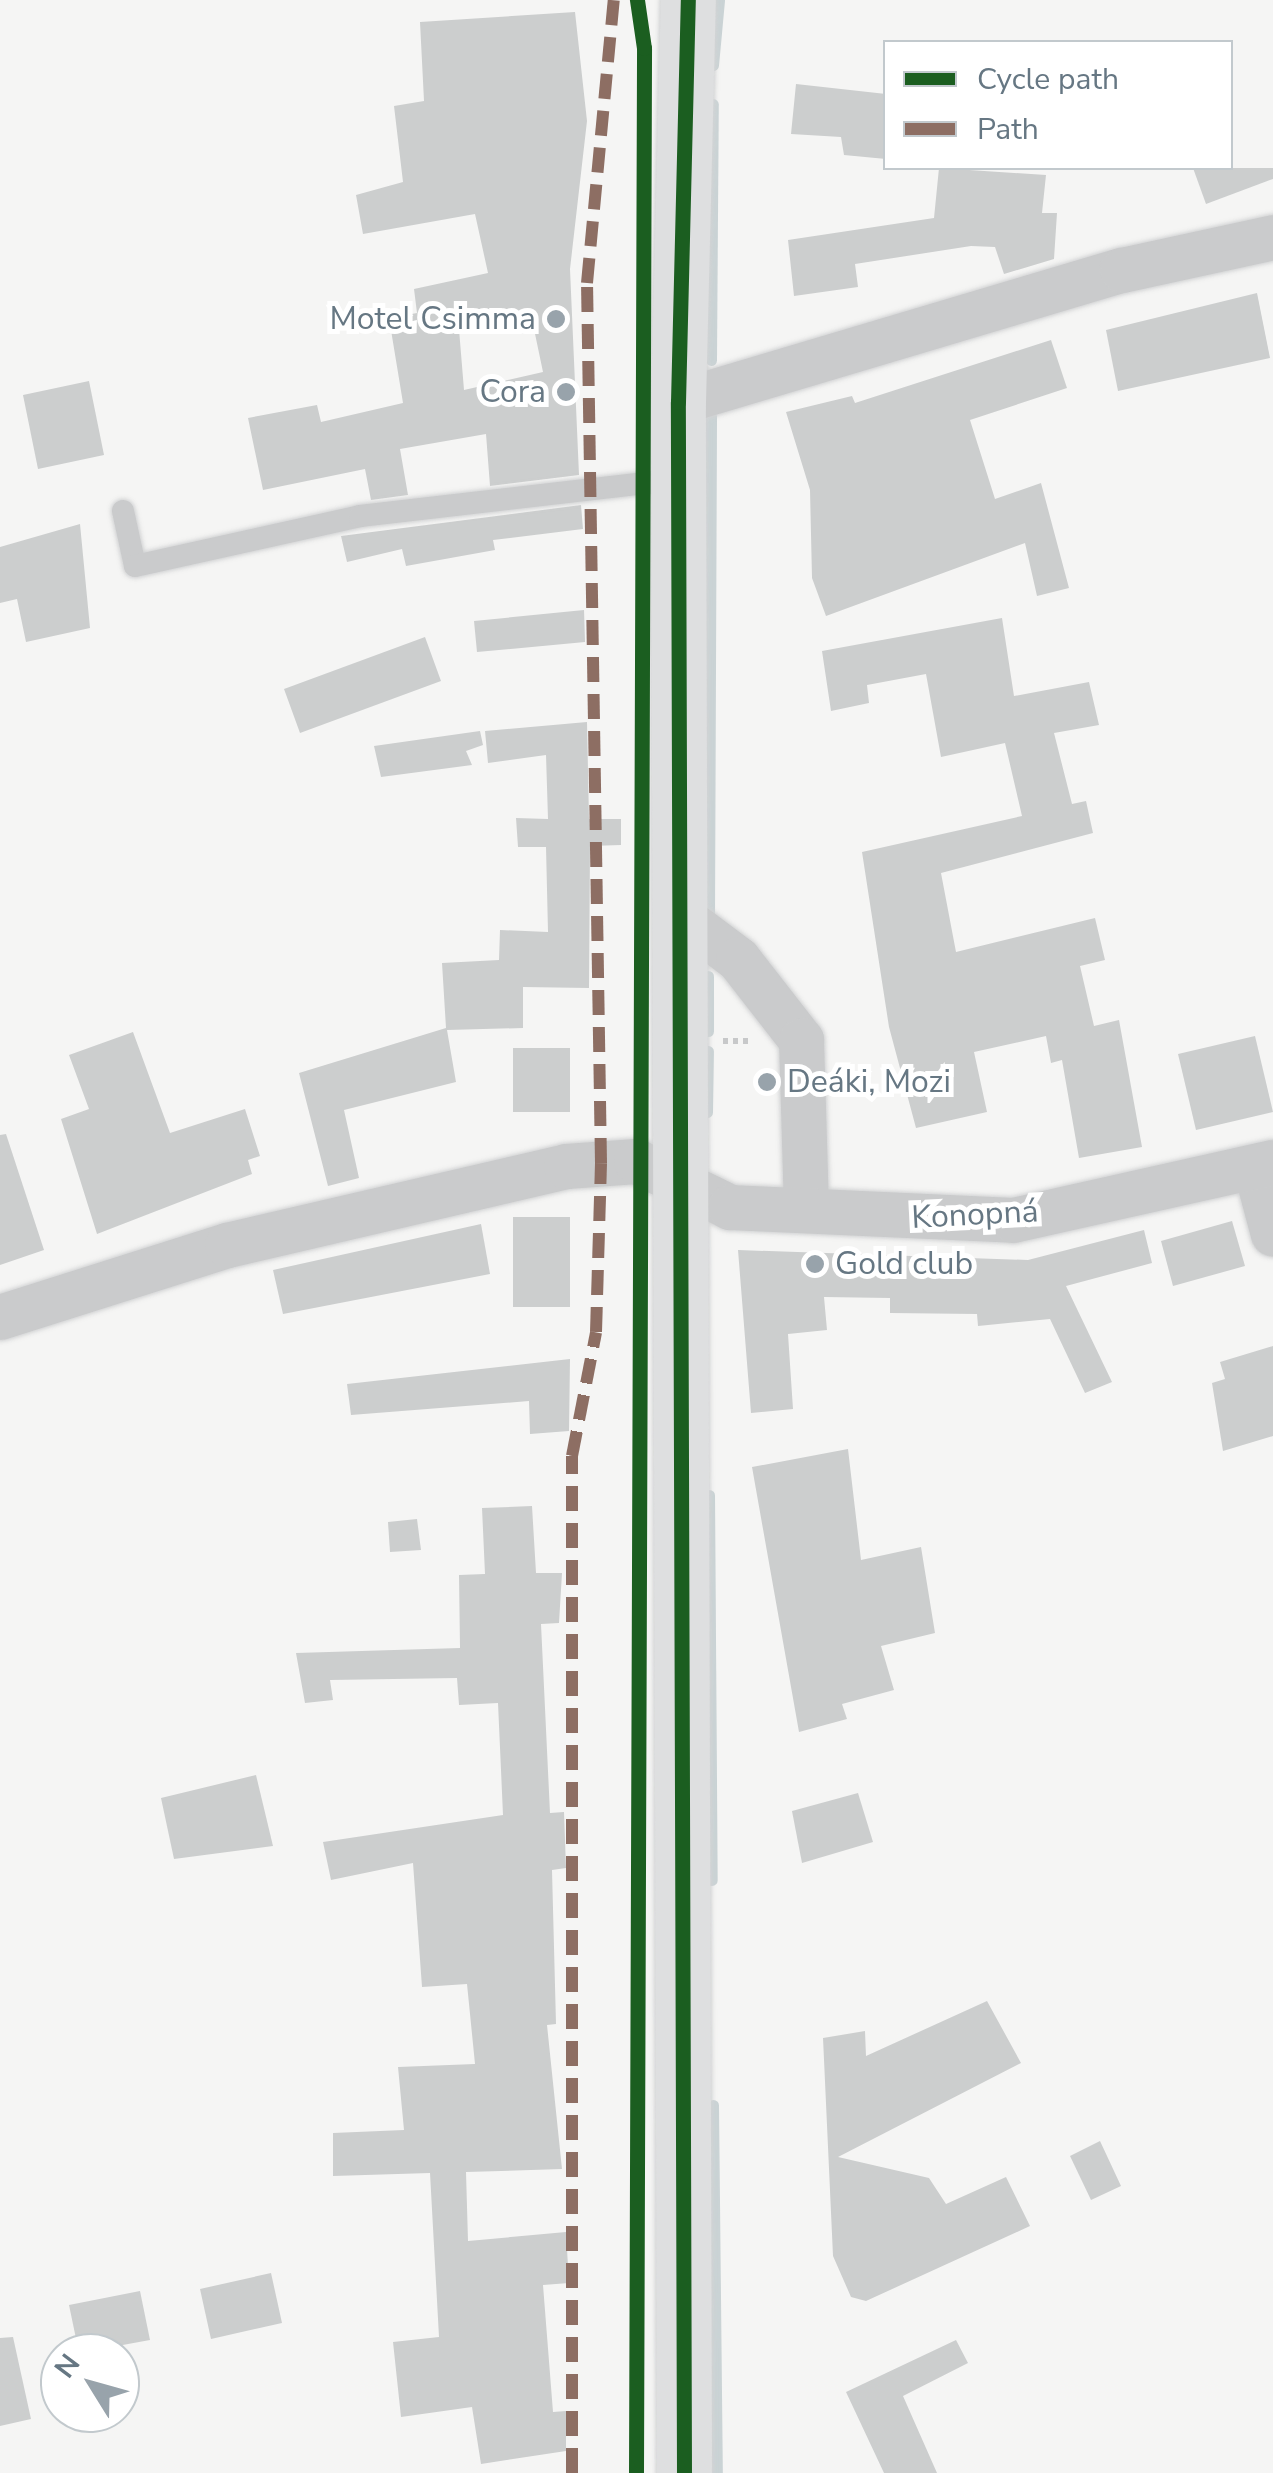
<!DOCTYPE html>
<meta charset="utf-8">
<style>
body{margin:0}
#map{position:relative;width:1273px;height:2473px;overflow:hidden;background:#f5f5f4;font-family:"Nunito Sans",sans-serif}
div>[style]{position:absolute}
.stream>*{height:11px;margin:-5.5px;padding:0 5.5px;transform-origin:5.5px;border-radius:5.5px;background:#cad3d5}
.building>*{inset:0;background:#cccece}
.path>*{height:6px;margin-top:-3px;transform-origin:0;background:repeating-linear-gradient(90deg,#c7c8c9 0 5px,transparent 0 10px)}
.roads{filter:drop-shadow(0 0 2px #d2d3d4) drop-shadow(0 0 2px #d2d3d4)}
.lane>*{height:22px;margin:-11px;padding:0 11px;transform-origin:11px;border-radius:11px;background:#cacbcc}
.street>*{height:45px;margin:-22.5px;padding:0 22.5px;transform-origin:22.5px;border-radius:22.5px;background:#cacbcc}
.secondary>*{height:55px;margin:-27.5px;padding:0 27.5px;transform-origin:27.5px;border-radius:27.5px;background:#dedfe0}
.quiet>*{height:12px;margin-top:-6px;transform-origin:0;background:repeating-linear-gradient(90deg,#8d6e63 0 25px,transparent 0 37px)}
.cycleway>*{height:15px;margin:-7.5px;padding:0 7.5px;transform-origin:7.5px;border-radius:7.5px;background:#1b5e20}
.dots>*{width:28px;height:28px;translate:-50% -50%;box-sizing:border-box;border:5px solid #fff;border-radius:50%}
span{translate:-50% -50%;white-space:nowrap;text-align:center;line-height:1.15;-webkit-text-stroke:10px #fff;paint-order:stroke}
.poi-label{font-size:32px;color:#667783}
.right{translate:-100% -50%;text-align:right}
.left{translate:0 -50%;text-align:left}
.street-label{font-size:32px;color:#667783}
.legend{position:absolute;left:883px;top:40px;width:350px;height:130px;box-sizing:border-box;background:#fff;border:2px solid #c2c9cd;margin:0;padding:12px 18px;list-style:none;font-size:30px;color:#667783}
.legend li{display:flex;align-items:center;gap:20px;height:50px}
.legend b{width:50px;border:2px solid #c2c9cd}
.north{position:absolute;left:40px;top:2333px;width:100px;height:100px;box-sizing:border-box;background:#fff;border:2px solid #c2c9cd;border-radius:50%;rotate:307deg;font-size:28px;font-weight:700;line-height:40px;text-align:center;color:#667783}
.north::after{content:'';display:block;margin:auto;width:35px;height:45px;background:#98a3ab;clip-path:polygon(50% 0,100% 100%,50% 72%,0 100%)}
</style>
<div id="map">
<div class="stream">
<i style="left:713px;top:65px;width:65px;rotate:-84.7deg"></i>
<i style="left:711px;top:360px;width:256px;rotate:-89.6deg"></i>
<i style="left:709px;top:919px;width:503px;rotate:-89.77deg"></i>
<i style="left:708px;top:976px;width:55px;rotate:90deg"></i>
<i style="left:707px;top:1112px;width:61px;rotate:-89.1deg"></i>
<i style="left:709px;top:1495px;width:385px;rotate:89.6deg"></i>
<i style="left:713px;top:2105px;width:368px;rotate:89.4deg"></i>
</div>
<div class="building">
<i style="clip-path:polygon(evenodd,575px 12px,587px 121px,570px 269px,579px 475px,490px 486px,486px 434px,400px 449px,408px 495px,371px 500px,365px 469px,263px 490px,248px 418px,317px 405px,321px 422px,403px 403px,389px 318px,417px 313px,414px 289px,488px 273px,475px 214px,363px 234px,356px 195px,403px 182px,394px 106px,424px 101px,420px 22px,575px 12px,530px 310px,543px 372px,464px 390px,458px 317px,530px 310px)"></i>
<i style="clip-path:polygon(796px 84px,886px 94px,886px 159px,844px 155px,841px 137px,791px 134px)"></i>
<i style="clip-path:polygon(939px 168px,1046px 175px,1042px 213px,1057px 213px,1054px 259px,1004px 274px,995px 247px,971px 246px,855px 264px,858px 287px,794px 296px,788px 240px,934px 218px)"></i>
<i style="clip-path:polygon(1193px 168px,1273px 168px,1273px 179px,1206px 204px)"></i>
<i style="clip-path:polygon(1257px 293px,1270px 358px,1118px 391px,1106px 330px)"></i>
<i style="clip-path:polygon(1051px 340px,1067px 388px,970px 420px,995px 499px,1041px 483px,1069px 588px,1037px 596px,1025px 543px,826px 616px,812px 578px,810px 490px,786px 412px,852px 396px,855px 403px)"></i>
<i style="clip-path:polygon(89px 381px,104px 455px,38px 469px,23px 395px)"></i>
<i style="clip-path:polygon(581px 505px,583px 529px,493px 540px,495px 550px,406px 566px,402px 549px,347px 562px,341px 536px)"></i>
<i style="clip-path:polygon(80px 524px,90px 628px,26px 642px,17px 599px,0 603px,0 547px)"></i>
<i style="clip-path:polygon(584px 610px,585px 642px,477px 652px,474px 621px)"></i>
<i style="clip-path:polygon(1002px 618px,1014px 696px,1089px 682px,1099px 725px,1054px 733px,1072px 804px,1086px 801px,1093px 833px,941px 873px,956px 952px,1095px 918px,1105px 960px,1080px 966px,1094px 1026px,1119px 1020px,1142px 1147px,1079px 1158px,1062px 1060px,1051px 1063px,1046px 1036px,974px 1052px,987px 1112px,916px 1128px,889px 1027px,862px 852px,1022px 816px,1005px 743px,941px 757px,926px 674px,867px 685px,869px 703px,831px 711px,822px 651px)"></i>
<i style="clip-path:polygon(425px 637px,441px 681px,300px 733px,284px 689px)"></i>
<i style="clip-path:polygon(587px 722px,589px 819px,621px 819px,621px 845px,590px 846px,589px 988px,523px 987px,523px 1028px,447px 1030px,456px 1082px,344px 1110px,359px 1178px,328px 1186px,299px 1073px,446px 1028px,442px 963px,499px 960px,500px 930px,548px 932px,546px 847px,518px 847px,516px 818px,548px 819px,546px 755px,488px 763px,485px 731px)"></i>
<i style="clip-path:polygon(480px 731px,483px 745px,466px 751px,472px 765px,381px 777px,374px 746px)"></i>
<i style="clip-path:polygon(133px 1032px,170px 1133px,245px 1109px,260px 1156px,248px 1160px,252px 1174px,97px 1234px,61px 1119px,89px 1109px,69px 1055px)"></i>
<i style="clip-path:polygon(1255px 1036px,1273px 1112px,1196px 1130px,1178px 1054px)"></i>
<i style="clip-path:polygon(513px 1048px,570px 1048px,570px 1112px,513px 1112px)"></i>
<i style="clip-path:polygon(6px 1134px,44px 1250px,0 1265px,0 1135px)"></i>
<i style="clip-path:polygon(513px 1217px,570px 1217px,570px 1307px,513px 1307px)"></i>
<i style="clip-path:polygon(1232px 1221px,1245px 1266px,1173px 1286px,1161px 1241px)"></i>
<i style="clip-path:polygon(481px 1224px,490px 1274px,283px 1314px,273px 1270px)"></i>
<i style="clip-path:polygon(1144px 1230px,1152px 1263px,1066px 1286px,1112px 1382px,1085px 1393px,1050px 1319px,978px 1326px,977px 1314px,890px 1313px,890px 1298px,824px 1297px,827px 1330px,788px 1334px,793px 1409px,751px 1413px,738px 1250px,1028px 1260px)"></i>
<i style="clip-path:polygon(1273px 1346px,1273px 1436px,1223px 1451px,1212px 1383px,1225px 1379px,1220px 1362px)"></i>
<i style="clip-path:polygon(570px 1359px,569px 1431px,530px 1434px,529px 1401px,351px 1415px,347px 1384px)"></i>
<i style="clip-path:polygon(848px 1449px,861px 1560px,921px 1547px,935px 1633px,881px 1646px,894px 1690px,842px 1704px,847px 1719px,799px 1732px,752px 1467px)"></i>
<i style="clip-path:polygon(532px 1506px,536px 1573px,562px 1573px,559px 1623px,541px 1624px,550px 1813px,564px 1812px,566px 1868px,552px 1870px,556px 2024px,547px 2025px,562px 2169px,466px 2172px,468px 2241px,566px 2232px,569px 2283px,543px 2285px,553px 2412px,566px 2411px,566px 2451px,481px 2464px,472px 2407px,401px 2417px,393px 2342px,439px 2337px,430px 2173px,333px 2176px,333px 2133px,404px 2130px,398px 2067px,475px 2064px,467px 1984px,422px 1987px,413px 1863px,331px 1880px,323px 1842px,503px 1815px,498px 1703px,459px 1705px,457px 1678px,330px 1680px,333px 1700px,305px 1703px,296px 1653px,460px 1648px,459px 1575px,485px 1574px,482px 1508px)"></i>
<i style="clip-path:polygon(417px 1519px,421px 1550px,390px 1552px,388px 1522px)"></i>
<i style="clip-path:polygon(256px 1775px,273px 1846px,174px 1859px,161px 1798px)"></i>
<i style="clip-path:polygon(858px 1793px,873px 1842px,802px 1863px,792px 1811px)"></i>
<i style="clip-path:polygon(987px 2001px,1021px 2063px,838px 2157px,929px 2178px,946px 2204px,1006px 2177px,1030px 2226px,866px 2301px,851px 2297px,833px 2256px,823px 2038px,865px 2031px,866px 2056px)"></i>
<i style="clip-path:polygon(1100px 2141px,1121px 2186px,1091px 2200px,1070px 2156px)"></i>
<i style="clip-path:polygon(271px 2273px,282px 2323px,211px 2339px,200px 2289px)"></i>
<i style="clip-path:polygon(140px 2291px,150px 2340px,79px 2353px,69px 2305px)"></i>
<i style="clip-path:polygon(13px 2337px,31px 2419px,0 2426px,0 2338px)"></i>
<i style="clip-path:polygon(956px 2340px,968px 2363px,903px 2396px,937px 2473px,884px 2473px,846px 2392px)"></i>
</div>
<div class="path">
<i style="left:723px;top:1041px;width:28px"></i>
</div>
<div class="roads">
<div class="lane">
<i style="left:123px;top:511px;width:56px;rotate:77.7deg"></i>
<i style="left:135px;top:566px;width:230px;rotate:-12.5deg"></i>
<i style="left:360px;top:516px;width:320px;rotate:-6.6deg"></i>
</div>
<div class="street">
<i style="left:678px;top:402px;width:463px;rotate:-16.6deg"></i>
<i style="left:1122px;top:270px;width:155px;rotate:-12.3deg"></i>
<i style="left:678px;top:914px;width:75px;rotate:36.9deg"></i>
<i style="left:738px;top:959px;width:103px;rotate:52.1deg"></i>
<i style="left:801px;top:1040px;width:166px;rotate:88.3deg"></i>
<i style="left:1255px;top:1167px;width:69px;rotate:75deg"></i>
<i style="left:0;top:1317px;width:238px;rotate:-17.6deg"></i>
<i style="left:227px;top:1245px;width:348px;rotate:-13.1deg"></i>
<i style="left:566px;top:1166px;width:70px;rotate:-4.1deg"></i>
<i style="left:636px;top:1161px;width:105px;rotate:26.1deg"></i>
<i style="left:730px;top:1207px;width:283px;rotate:2.6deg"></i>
<i style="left:1013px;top:1220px;width:266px;rotate:-12.6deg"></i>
</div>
<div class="secondary">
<i style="left:684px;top:2473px;width:2071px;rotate:-90.17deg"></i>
<i style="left:678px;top:402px;width:402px;rotate:-88.6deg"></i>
</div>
</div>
<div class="quiet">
<i style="left:572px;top:2473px;width:1017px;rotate:-90deg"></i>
<i style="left:572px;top:1456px;width:126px;rotate:-79deg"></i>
<i style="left:596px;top:1332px;width:169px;rotate:-88.3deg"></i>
<i style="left:601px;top:1163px;width:880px;rotate:-90.91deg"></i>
<i style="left:587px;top:283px;width:284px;rotate:-84.6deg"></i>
</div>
<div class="cycleway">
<i style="left:636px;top:2473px;width:2425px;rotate:-89.81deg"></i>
<i style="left:644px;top:48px;width:49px;rotate:-98.3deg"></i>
<i style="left:684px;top:2473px;width:2071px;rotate:-90.17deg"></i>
<i style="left:678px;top:402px;width:402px;rotate:-88.6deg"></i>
</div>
<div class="dots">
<i style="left:556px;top:319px;background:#98a3ab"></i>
<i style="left:566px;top:392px;background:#98a3ab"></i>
<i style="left:767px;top:1082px;background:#98a3ab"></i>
<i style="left:815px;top:1264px;background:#98a3ab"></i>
</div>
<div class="poi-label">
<span class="right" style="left:536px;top:319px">Motel Csimma</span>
<span class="right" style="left:546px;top:392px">Cora</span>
<span class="left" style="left:787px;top:1082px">Deáki, Mozi</span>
<span class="left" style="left:835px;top:1264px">Gold club</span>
</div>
<div class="street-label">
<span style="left:975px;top:1215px;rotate:-3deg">Konopná</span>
</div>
<ul class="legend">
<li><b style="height:12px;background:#1b5e20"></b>Cycle path</li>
<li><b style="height:12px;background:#8d6e63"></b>Path</li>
</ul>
<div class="north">N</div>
</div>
